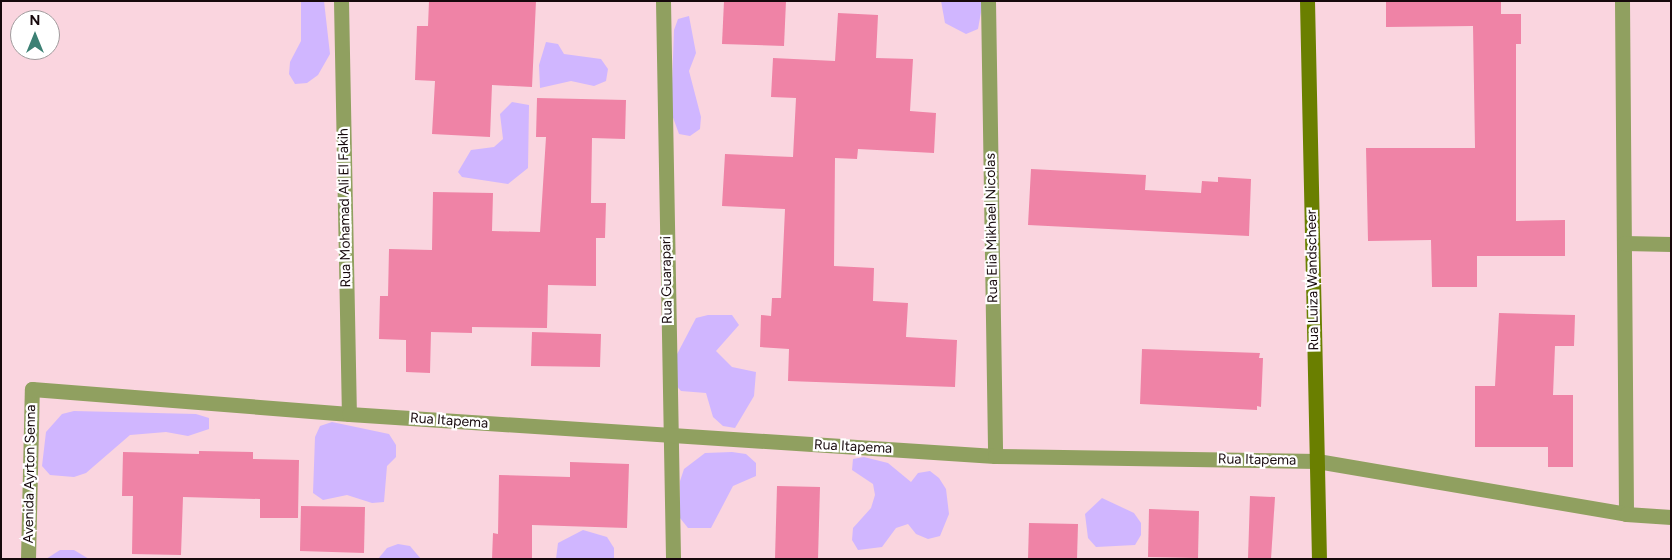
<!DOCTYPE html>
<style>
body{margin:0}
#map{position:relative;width:1672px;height:560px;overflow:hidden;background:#fad5df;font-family:Figtree,sans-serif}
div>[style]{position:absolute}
.green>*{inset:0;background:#d0b6ff}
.building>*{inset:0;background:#ef83a6}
.minor>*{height:15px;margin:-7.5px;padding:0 7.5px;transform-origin:7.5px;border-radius:7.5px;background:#90a060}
.secondary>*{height:15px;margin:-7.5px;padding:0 7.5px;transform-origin:7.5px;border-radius:7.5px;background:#6a7f00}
span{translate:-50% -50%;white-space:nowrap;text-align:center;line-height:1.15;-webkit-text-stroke:4.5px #fff;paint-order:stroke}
.street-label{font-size:14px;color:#16080c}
.frame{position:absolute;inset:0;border:2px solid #16080c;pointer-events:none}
.north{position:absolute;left:10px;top:10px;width:50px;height:50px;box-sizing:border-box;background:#fff;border:1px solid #a29c9e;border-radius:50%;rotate:0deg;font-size:14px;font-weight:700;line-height:20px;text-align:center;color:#16080c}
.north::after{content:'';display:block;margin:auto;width:18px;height:22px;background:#3c8074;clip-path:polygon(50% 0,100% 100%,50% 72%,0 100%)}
</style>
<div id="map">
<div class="green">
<i style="clip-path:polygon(301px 1px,324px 1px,330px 54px,318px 75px,307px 83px,295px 84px,289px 74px,290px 62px,301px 41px)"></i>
<i style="clip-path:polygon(941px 1px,983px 1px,978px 29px,966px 34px,945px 23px)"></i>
<i style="clip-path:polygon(689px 16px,696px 53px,689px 71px,701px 117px,700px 129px,690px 136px,679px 134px,671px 112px,674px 30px,678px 19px)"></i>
<i style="clip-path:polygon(546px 42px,558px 44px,564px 54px,601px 59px,608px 69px,606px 81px,594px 86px,571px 81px,540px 88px,539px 65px)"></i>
<i style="clip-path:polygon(512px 102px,529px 105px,528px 168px,508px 184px,462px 177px,458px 172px,471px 150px,494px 147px,503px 139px,500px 114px)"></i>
<i style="clip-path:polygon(708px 315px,732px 315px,739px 325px,716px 351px,732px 367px,756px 372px,754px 396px,735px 428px,723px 426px,713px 417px,706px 393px,681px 391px,673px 382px,675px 358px,696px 318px)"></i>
<i style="clip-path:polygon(74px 411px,196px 414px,209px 418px,209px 429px,188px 436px,166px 432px,130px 435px,86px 473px,74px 477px,50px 475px,42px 466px,46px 432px,62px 414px)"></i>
<i style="clip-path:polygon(332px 422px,389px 434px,396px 445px,396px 457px,387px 466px,384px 502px,372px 503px,347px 495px,323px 500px,313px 493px,315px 437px,320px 426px)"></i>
<i style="clip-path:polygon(732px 452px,746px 454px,756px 463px,756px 476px,733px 486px,711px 528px,688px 528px,680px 518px,680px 481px,684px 469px,705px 453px)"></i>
<i style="clip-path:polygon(864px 457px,888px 463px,911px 482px,918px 473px,930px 471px,939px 478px,946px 489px,949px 514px,940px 536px,928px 539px,916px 534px,908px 524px,896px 528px,882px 547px,858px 550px,852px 540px,853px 528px,871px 508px,875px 495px,873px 484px,852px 470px,853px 459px)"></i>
<i style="clip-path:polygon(1102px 498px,1134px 513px,1141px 523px,1141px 535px,1135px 545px,1096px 547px,1088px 538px,1085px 514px)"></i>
<i style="clip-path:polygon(583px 530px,607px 537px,614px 548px,614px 559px,556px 559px,558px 543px)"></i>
<i style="clip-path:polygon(398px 544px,410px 546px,421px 559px,378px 559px,387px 548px)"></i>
<i style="clip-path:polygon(60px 550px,74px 550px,89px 559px,46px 559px)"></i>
</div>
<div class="building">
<i style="clip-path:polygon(429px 1px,536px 1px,532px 87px,492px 85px,490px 137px,432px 134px,435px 81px,415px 80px,417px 26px,428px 26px)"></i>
<i style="clip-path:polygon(724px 1px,786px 1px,784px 46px,722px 44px)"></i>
<i style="clip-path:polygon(1386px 1px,1501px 1px,1501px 14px,1521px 14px,1521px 44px,1516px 44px,1516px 221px,1565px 220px,1565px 256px,1477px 256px,1477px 287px,1432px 287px,1431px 240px,1368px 241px,1366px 148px,1475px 148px,1473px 26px,1386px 27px)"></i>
<i style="clip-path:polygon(838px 13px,878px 15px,876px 58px,913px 59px,910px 111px,936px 113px,934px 153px,858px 149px,857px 159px,835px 158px,834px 266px,874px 268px,873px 301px,908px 303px,906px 337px,957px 340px,955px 387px,788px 381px,789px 349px,760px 347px,761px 315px,771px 316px,772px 298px,781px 298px,785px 209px,722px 206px,725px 154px,793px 157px,796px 98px,771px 97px,773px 58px,835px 61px)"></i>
<i style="clip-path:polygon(537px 98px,626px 100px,625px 139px,592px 138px,591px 203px,606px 203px,605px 238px,596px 238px,596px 286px,548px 285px,547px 328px,472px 327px,472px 333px,431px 332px,430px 373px,406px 372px,406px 340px,379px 339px,380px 296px,388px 296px,389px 249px,432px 250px,433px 192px,493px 193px,492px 231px,540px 232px,546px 137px,536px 137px)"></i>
<i style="clip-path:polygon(1031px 169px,1146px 175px,1145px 190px,1201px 193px,1202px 181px,1218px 182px,1218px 177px,1251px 179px,1249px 236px,1028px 225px)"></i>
<i style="clip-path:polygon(1499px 313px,1575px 315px,1574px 346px,1555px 346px,1553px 395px,1573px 395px,1573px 467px,1548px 467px,1548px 447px,1475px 447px,1475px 386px,1495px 386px)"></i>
<i style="clip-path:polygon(532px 332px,601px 334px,600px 367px,531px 366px)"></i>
<i style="clip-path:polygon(1142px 349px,1260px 353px,1259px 358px,1263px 358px,1261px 407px,1257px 406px,1257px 410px,1140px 404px)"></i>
<i style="clip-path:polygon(199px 451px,253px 452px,253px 459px,299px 460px,298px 518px,260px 518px,260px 499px,183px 497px,181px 555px,132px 554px,133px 496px,122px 496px,123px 452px,199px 454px)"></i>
<i style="clip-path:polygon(570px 462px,629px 464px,627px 528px,532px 525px,532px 559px,492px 559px,493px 533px,498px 534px,499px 475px,570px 477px)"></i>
<i style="clip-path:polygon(777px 486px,820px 487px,818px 559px,775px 559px)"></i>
<i style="clip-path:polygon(1250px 496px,1275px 497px,1271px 559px,1248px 559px)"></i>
<i style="clip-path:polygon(301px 506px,365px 507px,364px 553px,300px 551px)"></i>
<i style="clip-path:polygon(1149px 509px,1199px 511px,1198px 558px,1148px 557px)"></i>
<i style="clip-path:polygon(1029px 523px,1078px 524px,1077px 559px,1028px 559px)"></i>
</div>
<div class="minor">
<i style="left:341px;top:1px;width:413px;rotate:88.9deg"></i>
<i style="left:663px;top:1px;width:558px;rotate:88.97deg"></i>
<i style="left:988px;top:1px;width:455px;rotate:89.1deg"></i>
<i style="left:1622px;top:1px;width:513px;rotate:89.55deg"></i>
<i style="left:1624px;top:243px;width:47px;rotate:1.2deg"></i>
<i style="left:28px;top:559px;width:170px;rotate:-88.7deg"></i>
<i style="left:32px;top:389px;width:318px;rotate:4.5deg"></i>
<i style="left:349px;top:414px;width:647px;rotate:3.72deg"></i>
<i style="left:995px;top:456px;width:322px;rotate:0.9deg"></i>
<i style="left:1317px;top:461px;width:314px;rotate:9.7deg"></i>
<i style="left:1626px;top:514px;width:45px;rotate:3.8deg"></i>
</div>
<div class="secondary">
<i style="left:1307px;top:1px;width:558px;rotate:88.77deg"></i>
</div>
<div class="street-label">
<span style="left:345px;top:208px;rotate:-91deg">Rua Mohamad Ali El Fakih</span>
<span style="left:992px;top:228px;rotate:-91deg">Rua Elia Mikhael Nicolas</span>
<span style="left:667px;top:280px;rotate:-91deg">Rua Guarapari</span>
<span style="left:1313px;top:280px;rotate:-91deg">Rua Luiza Wandscheer</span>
<span style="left:449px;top:421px;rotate:4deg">Rua Itapema</span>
<span style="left:853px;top:447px;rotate:3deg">Rua Itapema</span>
<span style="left:1257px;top:460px;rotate:1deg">Rua Itapema</span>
<span style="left:30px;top:474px;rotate:-89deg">Avenida Ayrton Senna</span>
</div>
<div class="frame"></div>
<div class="north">N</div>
</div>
